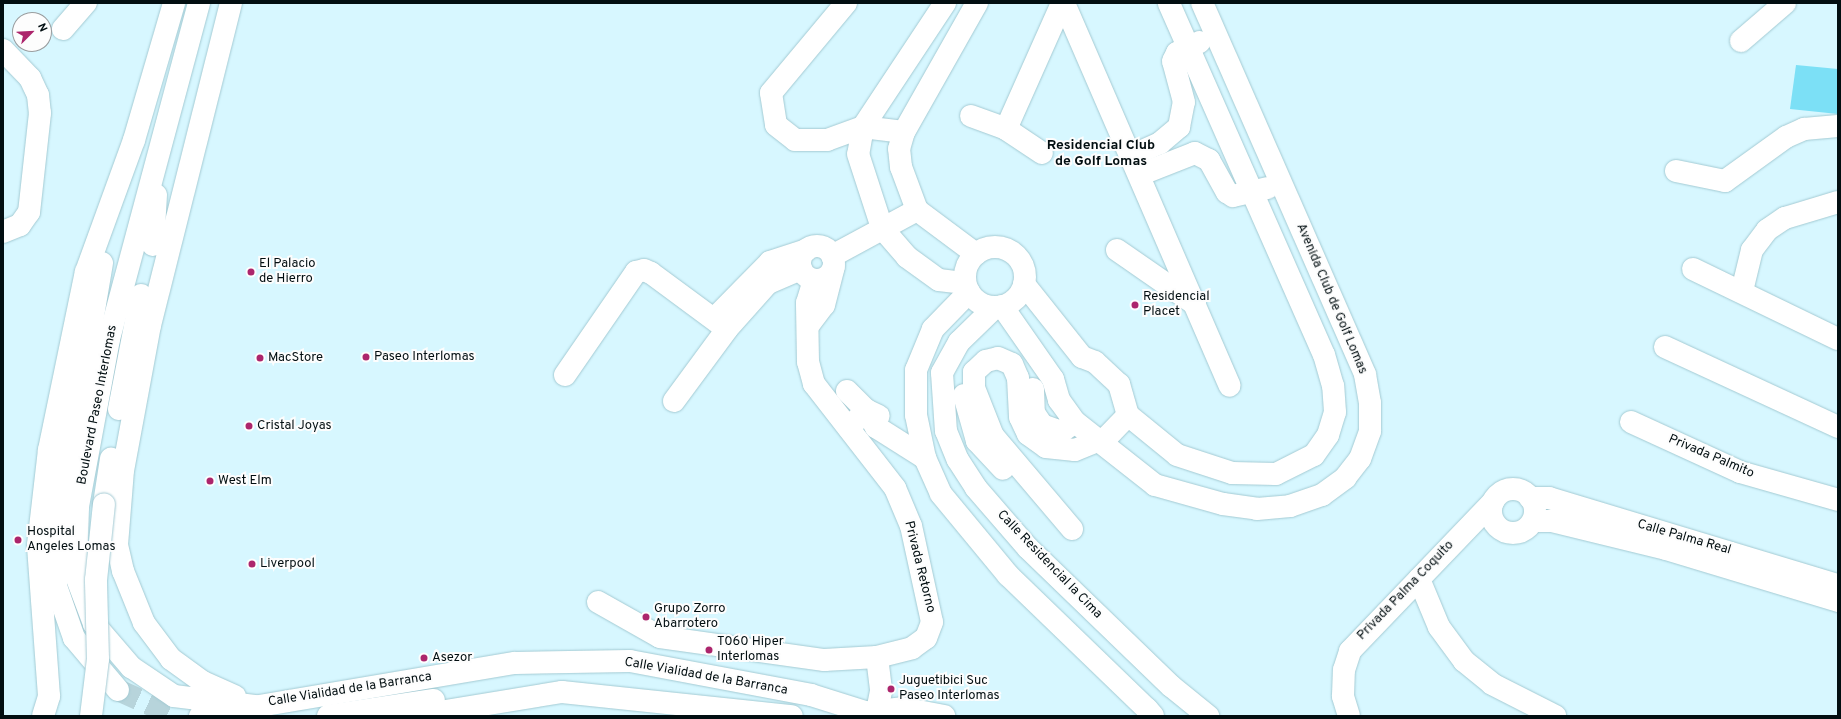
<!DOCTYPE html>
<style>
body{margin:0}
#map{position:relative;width:1841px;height:719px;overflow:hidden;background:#d7f7ff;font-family:Overpass,sans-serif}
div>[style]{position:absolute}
.green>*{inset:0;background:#7ce0f6}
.major-tunnel>*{height:22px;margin-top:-11px;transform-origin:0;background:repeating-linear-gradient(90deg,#b7d4db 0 22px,transparent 0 33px)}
.roads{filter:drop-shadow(0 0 1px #a3cad3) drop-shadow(0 0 1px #a3cad3)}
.minor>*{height:22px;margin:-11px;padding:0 11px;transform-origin:11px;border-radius:11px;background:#fff}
.minor>.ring{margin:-11px;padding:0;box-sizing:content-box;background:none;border:22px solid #fff;border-radius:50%}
.major>*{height:22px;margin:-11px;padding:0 11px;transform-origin:11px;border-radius:11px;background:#fff}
.bridges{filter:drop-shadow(0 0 1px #a3cad3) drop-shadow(0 0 1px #a3cad3)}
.major-bridge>*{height:22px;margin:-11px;padding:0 11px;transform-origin:11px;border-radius:11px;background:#fff}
.dots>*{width:11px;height:11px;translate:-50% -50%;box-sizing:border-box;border:2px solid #fdfdfd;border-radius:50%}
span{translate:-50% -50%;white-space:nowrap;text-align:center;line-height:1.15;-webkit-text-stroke:4px #fdfdfd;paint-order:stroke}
.poi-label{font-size:13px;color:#020e11}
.left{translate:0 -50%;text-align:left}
.street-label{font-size:13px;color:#020e11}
.neighbourhood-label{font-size:14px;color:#020e11;font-weight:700}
.frame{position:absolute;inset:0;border:4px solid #020e11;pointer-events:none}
.north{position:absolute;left:12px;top:12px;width:40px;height:40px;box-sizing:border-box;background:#fdfdfd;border:1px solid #999d9f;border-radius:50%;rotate:66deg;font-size:11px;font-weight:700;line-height:16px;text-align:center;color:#020e11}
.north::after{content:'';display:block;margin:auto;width:14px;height:18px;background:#ac256c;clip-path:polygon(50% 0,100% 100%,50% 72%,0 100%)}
</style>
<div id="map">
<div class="green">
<i style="clip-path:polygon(1796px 65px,1838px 69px,1838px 114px,1790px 109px)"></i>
</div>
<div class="major-tunnel">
<i style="left:118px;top:690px;width:63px;rotate:24.5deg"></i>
</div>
<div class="roads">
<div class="minor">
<i style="left:846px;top:3px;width:117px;rotate:129.8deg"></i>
<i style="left:771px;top:93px;width:32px;rotate:81deg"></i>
<i style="left:776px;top:125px;width:24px;rotate:38deg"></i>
<i style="left:795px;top:140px;width:32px"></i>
<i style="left:827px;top:140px;width:38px;rotate:-20deg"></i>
<i style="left:863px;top:127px;width:41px;rotate:7deg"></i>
<i style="left:945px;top:3px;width:149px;rotate:123.5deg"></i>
<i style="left:863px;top:127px;width:27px;rotate:100deg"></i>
<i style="left:858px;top:154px;width:78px;rotate:72deg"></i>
<i style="left:882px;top:228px;width:38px;rotate:49deg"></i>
<i style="left:907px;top:257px;width:39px;rotate:36deg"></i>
<i style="left:939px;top:280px;width:26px;rotate:7deg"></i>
<i style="left:1064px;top:3px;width:417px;rotate:66.6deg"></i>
<i style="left:63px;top:29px;width:35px;rotate:-49deg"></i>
<i style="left:1741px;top:41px;width:58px;rotate:-40.8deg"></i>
<i style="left:3px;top:50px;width:39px;rotate:46deg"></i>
<i style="left:30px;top:78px;width:19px;rotate:65deg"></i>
<i style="left:38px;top:95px;width:18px;rotate:84deg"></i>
<i style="left:40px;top:113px;width:100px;rotate:96.3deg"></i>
<i style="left:29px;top:212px;width:16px;rotate:125deg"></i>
<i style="left:20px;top:225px;width:18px;rotate:158deg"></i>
<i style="left:971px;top:116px;width:37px;rotate:20deg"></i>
<i style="left:1006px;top:129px;width:43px;rotate:33.7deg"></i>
<i style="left:1006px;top:129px;width:138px;rotate:-66deg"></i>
<i style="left:1131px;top:156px;width:32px;rotate:-24deg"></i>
<i style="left:1160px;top:143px;width:25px;rotate:-40deg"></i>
<i style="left:1179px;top:127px;width:25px;rotate:-79deg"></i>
<i style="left:1184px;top:102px;width:42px;rotate:-105deg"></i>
<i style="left:1173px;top:61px;width:9px;rotate:-63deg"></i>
<i style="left:1177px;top:53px;width:25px;rotate:-26deg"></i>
<i style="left:1676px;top:171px;width:50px;rotate:11.5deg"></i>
<i style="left:1725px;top:181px;width:75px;rotate:-35.8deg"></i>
<i style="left:1786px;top:137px;width:20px;rotate:-24deg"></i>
<i style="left:1804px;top:129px;width:34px;rotate:-5deg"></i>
<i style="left:1139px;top:175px;width:60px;rotate:-21.4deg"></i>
<i style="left:1195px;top:153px;width:16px;rotate:27deg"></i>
<i style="left:1209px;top:160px;width:37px;rotate:61deg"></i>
<i style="left:1227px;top:192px;width:7px;rotate:34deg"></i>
<i style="left:1233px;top:196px;width:35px;rotate:-13deg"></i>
<i class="ring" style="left:800px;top:246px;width:12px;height:12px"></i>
<i class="ring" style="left:965px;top:247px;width:38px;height:38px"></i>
<i style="left:1117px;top:250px;width:95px;rotate:34.7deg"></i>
<i style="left:976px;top:254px;width:74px;rotate:-143.3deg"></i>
<i style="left:917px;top:210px;width:46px;rotate:-110.4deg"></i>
<i style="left:901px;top:167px;width:18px;rotate:-96deg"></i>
<i style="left:899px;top:149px;width:18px;rotate:-74deg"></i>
<i style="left:904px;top:132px;width:148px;rotate:-60.5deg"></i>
<i style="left:832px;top:256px;width:97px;rotate:-28.4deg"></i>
<i style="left:1693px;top:269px;width:161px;rotate:25.8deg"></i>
<i style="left:1024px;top:284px;width:93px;rotate:51.5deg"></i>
<i style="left:1082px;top:357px;width:14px;rotate:21deg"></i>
<i style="left:1095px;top:362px;width:33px;rotate:43deg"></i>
<i style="left:1119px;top:384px;width:32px;rotate:74deg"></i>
<i style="left:1128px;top:415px;width:63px;rotate:39.2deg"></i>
<i style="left:1177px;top:455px;width:58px;rotate:18.1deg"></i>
<i style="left:1232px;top:473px;width:44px;rotate:1.3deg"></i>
<i style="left:1276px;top:474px;width:42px;rotate:-26.6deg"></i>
<i style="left:1314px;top:455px;width:24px;rotate:-55deg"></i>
<i style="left:1328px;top:435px;width:24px;rotate:-73deg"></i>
<i style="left:1335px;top:412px;width:26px;rotate:-94deg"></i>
<i style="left:1333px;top:386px;width:32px;rotate:-106deg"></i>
<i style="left:1324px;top:355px;width:385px;rotate:-113.8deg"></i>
<i style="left:1742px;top:291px;width:42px;rotate:-76.3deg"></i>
<i style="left:1752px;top:250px;width:25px;rotate:-53deg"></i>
<i style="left:1767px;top:230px;width:22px;rotate:-34deg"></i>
<i style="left:1785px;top:218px;width:55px;rotate:-16.8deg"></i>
<i style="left:969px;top:292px;width:52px;rotate:134.2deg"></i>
<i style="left:933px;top:329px;width:44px;rotate:112.5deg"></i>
<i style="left:916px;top:370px;width:45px;rotate:90deg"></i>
<i style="left:916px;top:415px;width:44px;rotate:78.2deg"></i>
<i style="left:925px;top:458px;width:39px;rotate:66deg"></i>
<i style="left:941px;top:494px;width:105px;rotate:50.4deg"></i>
<i style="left:1008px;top:575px;width:193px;rotate:44deg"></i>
<i style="left:1002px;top:306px;width:89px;rotate:55.1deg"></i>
<i style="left:1053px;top:379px;width:22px;rotate:74deg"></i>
<i style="left:1059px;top:400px;width:27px;rotate:54deg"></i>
<i style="left:1075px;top:422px;width:102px;rotate:38.2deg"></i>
<i style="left:1155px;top:485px;width:71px;rotate:15.6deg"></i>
<i style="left:1223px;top:504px;width:34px;rotate:8deg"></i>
<i style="left:1257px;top:509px;width:33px;rotate:-5deg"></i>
<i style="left:1290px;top:506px;width:34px;rotate:-19deg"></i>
<i style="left:1322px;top:495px;width:29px;rotate:-36deg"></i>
<i style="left:1345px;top:478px;width:24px;rotate:-52deg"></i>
<i style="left:1360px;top:459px;width:30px;rotate:-70deg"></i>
<i style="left:1370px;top:431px;width:28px;rotate:-90deg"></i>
<i style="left:1370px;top:403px;width:29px;rotate:-100deg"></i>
<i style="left:1365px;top:374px;width:405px;rotate:-113.7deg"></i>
<i style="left:995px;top:307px;width:50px;rotate:135.8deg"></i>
<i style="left:959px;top:342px;width:35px;rotate:119deg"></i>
<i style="left:942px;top:373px;width:58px;rotate:86.1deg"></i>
<i style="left:946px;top:431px;width:31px;rotate:68deg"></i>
<i style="left:958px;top:460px;width:33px;rotate:57deg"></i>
<i style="left:976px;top:488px;width:79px;rotate:49.1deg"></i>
<i style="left:1028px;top:548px;width:199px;rotate:44deg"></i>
<i style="left:1171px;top:686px;width:48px;rotate:39deg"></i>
<i style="left:715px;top:318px;width:78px;rotate:-45.5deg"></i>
<i style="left:770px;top:262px;width:38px;rotate:-18deg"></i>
<i style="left:808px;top:326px;width:26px;rotate:-53deg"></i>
<i style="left:824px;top:305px;width:40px;rotate:-75.6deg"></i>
<i style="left:1665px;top:347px;width:191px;rotate:24.8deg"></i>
<i style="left:565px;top:375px;width:125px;rotate:-55.4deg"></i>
<i style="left:636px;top:272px;width:8px;rotate:-14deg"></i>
<i style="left:644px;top:270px;width:8px;rotate:23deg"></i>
<i style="left:651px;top:273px;width:94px;rotate:36.4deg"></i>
<i style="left:1033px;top:389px;width:24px;rotate:88deg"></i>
<i style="left:1034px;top:413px;width:14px;rotate:56deg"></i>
<i style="left:1042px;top:425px;width:20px;rotate:20deg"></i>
<i style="left:1061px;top:432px;width:17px;rotate:-36deg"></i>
<i style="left:847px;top:391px;width:27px;rotate:45deg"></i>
<i style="left:866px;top:410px;width:14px;rotate:25deg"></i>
<i style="left:964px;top:395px;width:48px;rotate:74.2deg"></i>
<i style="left:977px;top:441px;width:38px;rotate:47deg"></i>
<i style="left:674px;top:401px;width:89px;rotate:-53.6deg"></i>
<i style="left:727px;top:329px;width:62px;rotate:-48.3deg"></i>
<i style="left:768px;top:283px;width:36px;rotate:-23deg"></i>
<i style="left:1631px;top:422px;width:120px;rotate:24.6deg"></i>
<i style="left:1740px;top:472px;width:102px;rotate:15.9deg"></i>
<i style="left:849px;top:428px;width:25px;rotate:-47deg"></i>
<i style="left:866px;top:410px;width:20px;rotate:60deg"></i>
<i style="left:876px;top:427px;width:58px;rotate:32.3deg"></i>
<i class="ring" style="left:1491px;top:489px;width:22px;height:22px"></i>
<i style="left:1530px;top:498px;width:19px"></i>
<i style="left:1549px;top:498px;width:302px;rotate:16.8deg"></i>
<i style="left:1533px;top:521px;width:19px"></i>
<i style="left:1552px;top:521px;width:117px;rotate:13.8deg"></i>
<i style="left:1666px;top:549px;width:180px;rotate:16.8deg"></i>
<i style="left:1072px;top:529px;width:122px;rotate:-130.3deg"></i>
<i style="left:993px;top:436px;width:52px;rotate:-111.6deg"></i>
<i style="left:974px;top:388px;width:16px;rotate:-90deg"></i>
<i style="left:974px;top:372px;width:16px;rotate:-43deg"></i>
<i style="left:986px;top:361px;width:12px;rotate:-14deg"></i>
<i style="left:998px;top:358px;width:15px;rotate:23deg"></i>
<i style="left:1012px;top:364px;width:15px;rotate:67deg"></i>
<i style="left:1018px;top:378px;width:39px;rotate:87deg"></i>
<i style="left:1020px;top:417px;width:19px;rotate:65deg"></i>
<i style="left:1028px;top:434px;width:22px;rotate:36deg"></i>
<i style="left:1046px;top:447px;width:29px;rotate:6deg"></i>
<i style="left:1075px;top:450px;width:35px;rotate:-22deg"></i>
<i style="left:1107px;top:437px;width:30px;rotate:-46deg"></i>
<i style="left:1419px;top:579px;width:52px;rotate:67.4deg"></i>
<i style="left:1439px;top:627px;width:42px;rotate:53.7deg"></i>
<i style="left:1464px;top:661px;width:36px;rotate:39deg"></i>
<i style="left:1492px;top:684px;width:71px;rotate:26.9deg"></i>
<i style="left:598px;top:602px;width:71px;rotate:29.4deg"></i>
<i style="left:660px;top:637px;width:166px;rotate:8deg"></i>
<i style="left:824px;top:660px;width:53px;rotate:-3.2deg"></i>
<i style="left:877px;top:657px;width:36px;rotate:-14deg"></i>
<i style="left:912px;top:648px;width:17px;rotate:-36deg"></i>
<i style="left:926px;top:638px;width:17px;rotate:-69deg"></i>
<i style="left:932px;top:622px;width:98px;rotate:-102.3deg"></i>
<i style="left:911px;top:526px;width:41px;rotate:-112.8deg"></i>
<i style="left:895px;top:488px;width:132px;rotate:-127.9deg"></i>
<i style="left:814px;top:384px;width:23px;rotate:-105deg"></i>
<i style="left:808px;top:362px;width:59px;rotate:-91deg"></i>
<i style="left:807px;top:303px;width:24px;rotate:-73deg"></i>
<i style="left:877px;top:657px;width:34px;rotate:83deg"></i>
<i style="left:881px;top:691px;width:20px;rotate:101deg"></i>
<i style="left:1349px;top:716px;width:21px;rotate:-107deg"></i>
<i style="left:1343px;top:696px;width:26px;rotate:-88deg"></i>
<i style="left:1344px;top:670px;width:20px;rotate:-72deg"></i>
<i style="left:1350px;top:651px;width:207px;rotate:-46.2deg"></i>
</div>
<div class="major">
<i style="left:199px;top:3px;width:348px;rotate:105deg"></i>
<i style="left:109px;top:339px;width:171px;rotate:100.5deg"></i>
<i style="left:78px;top:507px;width:69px;rotate:91.7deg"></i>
<i style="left:76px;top:576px;width:51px;rotate:69.4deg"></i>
<i style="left:94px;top:624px;width:57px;rotate:49.3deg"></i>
<i style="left:131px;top:667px;width:52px;rotate:34deg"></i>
<i style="left:174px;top:696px;width:83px;rotate:7deg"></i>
<i style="left:231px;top:3px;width:332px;rotate:104.1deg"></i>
<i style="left:150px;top:325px;width:147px;rotate:100.5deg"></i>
<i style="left:123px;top:470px;width:75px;rotate:94.6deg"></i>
<i style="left:117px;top:545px;width:27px;rotate:77deg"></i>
<i style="left:123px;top:571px;width:56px;rotate:68deg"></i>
<i style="left:144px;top:623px;width:45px;rotate:53.1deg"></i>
<i style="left:171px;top:659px;width:39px;rotate:36deg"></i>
<i style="left:203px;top:682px;width:35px;rotate:24deg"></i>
<i style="left:153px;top:245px;width:50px;rotate:-86.6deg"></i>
<i style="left:102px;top:263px;width:270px;rotate:99.6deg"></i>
<i style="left:57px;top:529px;width:57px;rotate:91deg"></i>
<i style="left:56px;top:586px;width:55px;rotate:70.9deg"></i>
<i style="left:74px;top:638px;width:68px;rotate:49.8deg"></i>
<i style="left:119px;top:409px;width:116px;rotate:-79.1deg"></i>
<i style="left:104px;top:504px;width:46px;rotate:-81.2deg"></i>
<i style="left:1147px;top:709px;width:9px;rotate:49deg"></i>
<i style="left:863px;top:713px;width:39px;rotate:-7deg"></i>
<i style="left:902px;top:708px;width:43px;rotate:10.8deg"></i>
<i style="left:43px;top:716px;width:21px;rotate:-73deg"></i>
<i style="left:49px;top:696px;width:151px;rotate:-94.2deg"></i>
<i style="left:38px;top:545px;width:96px;rotate:-83.4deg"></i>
<i style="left:49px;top:450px;width:182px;rotate:-78.3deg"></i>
<i style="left:86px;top:272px;width:140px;rotate:-70deg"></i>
<i style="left:134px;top:140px;width:143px;rotate:-73.7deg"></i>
<i style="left:200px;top:716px;width:319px;rotate:-9.6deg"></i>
<i style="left:515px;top:663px;width:115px;rotate:-1deg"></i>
<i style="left:630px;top:661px;width:184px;rotate:10.6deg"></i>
<i style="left:811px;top:695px;width:70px;rotate:17.4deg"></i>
<i style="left:328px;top:716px;width:107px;rotate:-8.6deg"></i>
<i style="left:415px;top:716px;width:149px;rotate:-9.3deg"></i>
<i style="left:562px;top:692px;width:231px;rotate:6deg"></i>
</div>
</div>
<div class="bridges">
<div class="major-bridge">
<i style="left:91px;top:716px;width:57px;rotate:-83deg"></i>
<i style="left:98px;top:659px;width:79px;rotate:-91.5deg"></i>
<i style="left:96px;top:580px;width:76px;rotate:-84deg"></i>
</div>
</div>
<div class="dots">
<i style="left:251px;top:272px;background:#ac256c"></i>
<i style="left:1135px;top:305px;background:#ac256c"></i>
<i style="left:366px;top:357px;background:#ac256c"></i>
<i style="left:260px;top:358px;background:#ac256c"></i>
<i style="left:249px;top:426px;background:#ac256c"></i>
<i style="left:210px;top:481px;background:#ac256c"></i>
<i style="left:18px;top:540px;background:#ac256c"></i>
<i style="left:252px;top:564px;background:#ac256c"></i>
<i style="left:646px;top:617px;background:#ac256c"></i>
<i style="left:709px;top:650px;background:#ac256c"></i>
<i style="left:424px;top:658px;background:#ac256c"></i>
<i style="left:891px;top:689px;background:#ac256c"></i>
</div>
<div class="poi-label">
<span class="left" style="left:259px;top:272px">El Palacio<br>de Hierro</span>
<span class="left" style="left:1143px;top:305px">Residencial<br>Placet</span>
<span class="left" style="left:374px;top:357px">Paseo Interlomas</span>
<span class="left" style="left:268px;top:358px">MacStore</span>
<span class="left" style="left:257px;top:426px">Cristal Joyas</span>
<span class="left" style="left:218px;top:481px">West Elm</span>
<span class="left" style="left:27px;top:540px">Hospital<br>Angeles Lomas</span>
<span class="left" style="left:260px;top:564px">Liverpool</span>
<span class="left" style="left:654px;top:617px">Grupo Zorro<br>Abarrotero</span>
<span class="left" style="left:717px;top:650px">T060 Hiper<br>Interlomas</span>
<span class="left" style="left:432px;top:658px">Asezor</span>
<span class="left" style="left:899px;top:689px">Juguetibici Suc<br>Paseo Interlomas</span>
</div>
<div class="street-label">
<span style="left:1331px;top:299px;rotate:67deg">Avenida Club de Golf Lomas</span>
<span style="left:98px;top:405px;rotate:-79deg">Boulevard Paseo Interlomas</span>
<span style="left:1711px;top:457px;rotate:23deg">Privada Palmito</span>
<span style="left:1684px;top:538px;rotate:16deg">Calle Palma Real</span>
<span style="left:1049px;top:565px;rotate:46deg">Calle Residencial la Cima</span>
<span style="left:919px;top:567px;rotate:76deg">Privada Retorno</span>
<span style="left:1406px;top:591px;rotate:-46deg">Privada Palma Coquito</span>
<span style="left:706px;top:677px;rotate:10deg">Calle Vialidad de la Barranca</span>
<span style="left:350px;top:690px;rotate:-9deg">Calle Vialidad de la Barranca</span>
</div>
<div class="neighbourhood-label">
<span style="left:1101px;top:154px">Residencial Club<br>de Golf Lomas</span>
</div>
<div class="frame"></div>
<div class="north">N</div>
</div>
